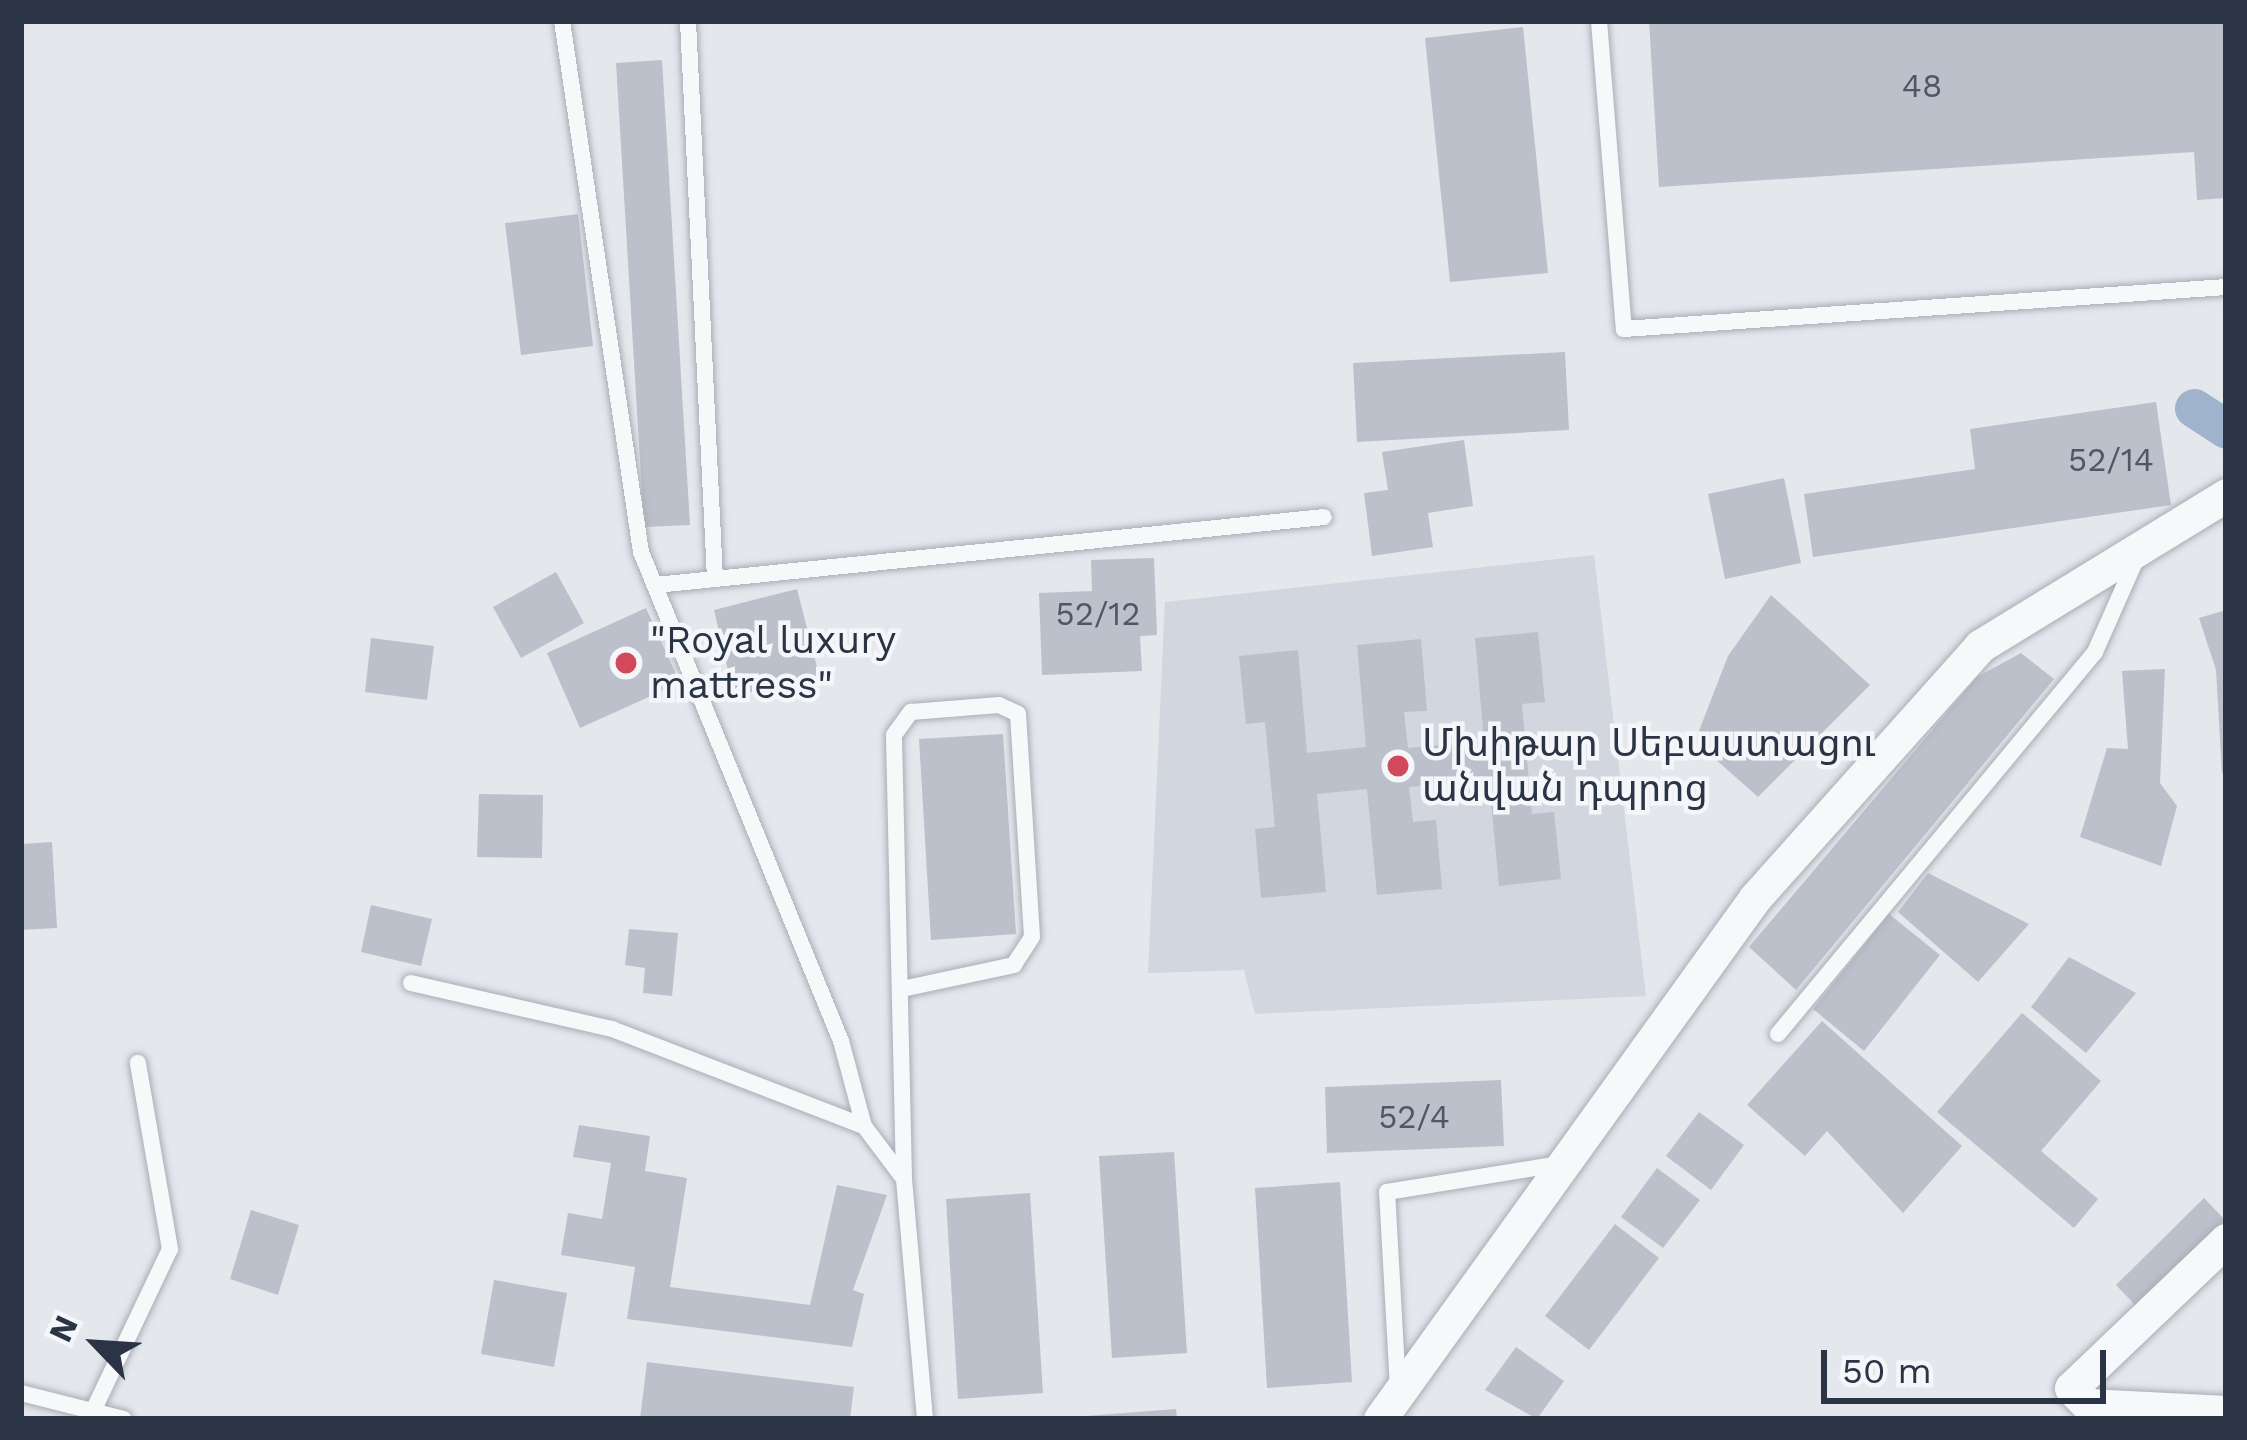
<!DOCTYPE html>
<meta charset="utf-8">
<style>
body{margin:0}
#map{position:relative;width:2247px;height:1440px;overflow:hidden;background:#e4e7ec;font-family:"Work Sans","Noto Sans Armenian",sans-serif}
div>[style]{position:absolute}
.built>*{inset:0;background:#d2d6de}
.canal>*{height:39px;margin:-19.5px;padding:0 19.5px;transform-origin:19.5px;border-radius:19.5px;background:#9fb4cc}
.building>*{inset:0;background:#bbc0ca}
.roads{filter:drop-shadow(0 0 3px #a9aeb7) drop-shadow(0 0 3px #a9aeb7)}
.service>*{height:16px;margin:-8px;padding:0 8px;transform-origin:8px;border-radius:8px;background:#f7f8fa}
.minor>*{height:33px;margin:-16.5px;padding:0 16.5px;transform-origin:16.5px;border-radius:16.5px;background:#f7f8fa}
.dots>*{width:33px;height:33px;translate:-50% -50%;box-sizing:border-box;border:6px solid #f4f6f9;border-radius:50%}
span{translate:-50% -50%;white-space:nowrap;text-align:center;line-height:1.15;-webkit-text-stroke:9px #f4f6f9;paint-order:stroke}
.number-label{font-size:33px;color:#4f5766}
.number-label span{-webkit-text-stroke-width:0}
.poi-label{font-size:39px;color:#2b3445}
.left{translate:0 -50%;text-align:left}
.frame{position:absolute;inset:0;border:24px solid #2b3445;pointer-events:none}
.north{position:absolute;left:36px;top:1284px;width:120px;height:120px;-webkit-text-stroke:9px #f4f6f9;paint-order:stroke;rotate:295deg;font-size:33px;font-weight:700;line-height:48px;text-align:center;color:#2b3445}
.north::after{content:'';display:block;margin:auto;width:42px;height:54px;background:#2b3445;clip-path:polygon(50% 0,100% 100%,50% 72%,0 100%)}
.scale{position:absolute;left:1821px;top:1350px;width:285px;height:54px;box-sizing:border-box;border:6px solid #2b3445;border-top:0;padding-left:15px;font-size:36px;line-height:42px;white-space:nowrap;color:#2b3445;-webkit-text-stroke:9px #f4f6f9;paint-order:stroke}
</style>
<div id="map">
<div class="built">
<i style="clip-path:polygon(1594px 555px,1646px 996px,1255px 1014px,1244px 970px,1148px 973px,1165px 602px)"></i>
</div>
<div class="canal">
<i style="left:2194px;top:408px;width:38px;rotate:33deg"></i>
</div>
<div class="building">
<i style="clip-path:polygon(1649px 21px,2226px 21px,2226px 198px,2197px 200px,2194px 152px,1659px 187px)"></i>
<i style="clip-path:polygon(1523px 27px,1548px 273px,1450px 282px,1425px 38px)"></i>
<i style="clip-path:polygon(662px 60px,690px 525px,644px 527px,616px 63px)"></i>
<i style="clip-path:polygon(578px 214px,593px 346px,521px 355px,505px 223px)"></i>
<i style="clip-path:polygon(1565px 352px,1569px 430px,1357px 442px,1353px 363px)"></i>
<i style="clip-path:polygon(2156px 402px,2171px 505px,1813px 557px,1804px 494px,1975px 469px,1970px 429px)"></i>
<i style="clip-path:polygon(1464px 440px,1473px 506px,1428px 513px,1433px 547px,1372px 556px,1364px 493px,1388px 490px,1382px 452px)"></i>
<i style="clip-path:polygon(1784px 478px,1801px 563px,1725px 579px,1708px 494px)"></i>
<i style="clip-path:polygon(1154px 558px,1157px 635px,1140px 636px,1142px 671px,1042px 675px,1039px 593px,1092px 591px,1091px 560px)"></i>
<i style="clip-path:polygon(556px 572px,584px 623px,521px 658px,493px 607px)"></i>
<i style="clip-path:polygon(797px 589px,819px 675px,734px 696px,714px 610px)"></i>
<i style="clip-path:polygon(1771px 595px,1870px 685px,1758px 797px,1695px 741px,1728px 656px)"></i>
<i style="clip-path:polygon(646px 608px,680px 683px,580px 728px,547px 653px)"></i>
<i style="clip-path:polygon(2226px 610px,2226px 773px,2222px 773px,2216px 670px,2199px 618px)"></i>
<i style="clip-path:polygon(1538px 632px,1545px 702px,1522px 704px,1532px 814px,1554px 812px,1561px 879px,1499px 886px,1489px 780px,1409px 787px,1413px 822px,1436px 820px,1442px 889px,1377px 895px,1367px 789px,1317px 794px,1326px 892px,1261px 898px,1255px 829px,1275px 827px,1265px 722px,1246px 724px,1239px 656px,1298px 650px,1307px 753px,1366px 747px,1357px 645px,1421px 639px,1427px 711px,1404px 712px,1408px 748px,1484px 741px,1475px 638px)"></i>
<i style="clip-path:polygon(371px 638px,434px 646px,427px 700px,365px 692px)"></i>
<i style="clip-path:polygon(2021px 653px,2054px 679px,1796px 990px,1749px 947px,1977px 677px)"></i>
<i style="clip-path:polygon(2165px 669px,2160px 783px,2177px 806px,2161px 866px,2080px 837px,2107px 748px,2128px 749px,2122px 671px)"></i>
<i style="clip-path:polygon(1003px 734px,1016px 934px,931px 940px,919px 739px)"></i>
<i style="clip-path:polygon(479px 794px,543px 795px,542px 858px,477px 857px)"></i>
<i style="clip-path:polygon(52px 842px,57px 928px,21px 930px,21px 844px)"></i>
<i style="clip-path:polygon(1928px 873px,2029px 924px,1978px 982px,1898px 912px)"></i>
<i style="clip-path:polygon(371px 905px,432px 919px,421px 966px,361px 952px)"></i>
<i style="clip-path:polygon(1889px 914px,1940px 955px,1864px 1051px,1813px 1009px)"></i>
<i style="clip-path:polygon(629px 929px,678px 933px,672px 996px,643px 993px,645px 968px,625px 965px)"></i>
<i style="clip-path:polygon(2069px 957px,2136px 993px,2086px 1053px,2031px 1007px)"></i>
<i style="clip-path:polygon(2022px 1013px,2101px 1081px,2041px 1151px,2098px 1199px,2074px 1228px,1937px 1112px)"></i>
<i style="clip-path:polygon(1822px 1021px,1962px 1146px,1903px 1213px,1827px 1131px,1805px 1156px,1747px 1105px)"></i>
<i style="clip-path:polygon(1501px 1080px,1504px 1146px,1327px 1153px,1325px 1087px)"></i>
<i style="clip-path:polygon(1699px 1112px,1744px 1145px,1711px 1190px,1666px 1156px)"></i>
<i style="clip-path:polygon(579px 1125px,650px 1136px,645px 1171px,687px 1178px,670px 1287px,810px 1305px,837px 1185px,887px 1195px,853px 1290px,864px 1294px,852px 1347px,627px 1319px,635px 1267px,561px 1255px,568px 1213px,602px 1219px,611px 1163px,573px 1157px)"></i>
<i style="clip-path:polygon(1174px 1152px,1187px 1353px,1112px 1358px,1099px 1156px)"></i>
<i style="clip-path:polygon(1657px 1168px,1700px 1200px,1663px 1248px,1621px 1217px)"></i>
<i style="clip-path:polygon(1340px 1182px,1352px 1382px,1267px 1388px,1255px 1188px)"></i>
<i style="clip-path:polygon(1030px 1193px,1043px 1393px,958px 1399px,946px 1199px)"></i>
<i style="clip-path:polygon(2204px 1198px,2225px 1220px,2137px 1307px,2116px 1285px)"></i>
<i style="clip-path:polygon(251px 1210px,299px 1225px,278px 1295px,230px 1279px)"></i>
<i style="clip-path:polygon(1615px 1224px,1659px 1258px,1589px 1350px,1545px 1316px)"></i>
<i style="clip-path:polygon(494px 1280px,567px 1293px,554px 1367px,481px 1354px)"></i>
<i style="clip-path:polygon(1516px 1347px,1564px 1381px,1537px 1419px,1485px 1390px)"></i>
<i style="clip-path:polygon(647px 1362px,854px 1387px,850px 1419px,640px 1419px)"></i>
<i style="clip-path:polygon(1176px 1409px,1177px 1419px,1086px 1419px,1086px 1416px)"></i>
</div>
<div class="roads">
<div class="service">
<i style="left:562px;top:21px;width:537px;rotate:81.54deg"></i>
<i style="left:641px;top:552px;width:528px;rotate:67.76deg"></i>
<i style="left:841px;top:1041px;width:88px;rotate:74.9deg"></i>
<i style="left:864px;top:1126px;width:66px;rotate:53deg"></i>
<i style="left:904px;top:1179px;width:241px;rotate:85deg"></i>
<i style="left:688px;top:21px;width:559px;rotate:87.23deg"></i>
<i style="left:1599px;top:21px;width:309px;rotate:85.4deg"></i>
<i style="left:1624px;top:329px;width:603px;rotate:-3.99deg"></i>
<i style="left:656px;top:585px;width:671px;rotate:-5.81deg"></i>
<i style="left:411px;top:983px;width:206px;rotate:12.9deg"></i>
<i style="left:612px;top:1029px;width:270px;rotate:21.1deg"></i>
<i style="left:1778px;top:1034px;width:496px;rotate:-50.3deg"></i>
<i style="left:2095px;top:652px;width:104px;rotate:-66.1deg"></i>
<i style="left:904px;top:1178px;width:443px;rotate:-91.3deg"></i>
<i style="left:894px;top:735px;width:29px;rotate:-54deg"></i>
<i style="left:911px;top:712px;width:88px;rotate:-4.5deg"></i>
<i style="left:999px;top:705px;width:21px;rotate:25deg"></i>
<i style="left:1018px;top:714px;width:223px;rotate:86.4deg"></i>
<i style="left:1032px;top:937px;width:33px;rotate:123deg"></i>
<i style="left:1014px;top:965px;width:109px;rotate:167.9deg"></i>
<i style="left:1398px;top:1388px;width:196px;rotate:-93.2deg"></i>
<i style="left:1387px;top:1192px;width:174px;rotate:-9.2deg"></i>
<i style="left:21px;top:1393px;width:106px;rotate:14.2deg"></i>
<i style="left:94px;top:1409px;width:177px;rotate:-64.6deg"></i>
<i style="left:170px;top:1249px;width:189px;rotate:-99.8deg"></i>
</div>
<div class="minor">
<i style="left:2226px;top:1240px;width:214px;rotate:136.3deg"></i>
<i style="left:2071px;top:1388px;width:24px;rotate:45deg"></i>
<i style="left:2088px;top:1405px;width:138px;rotate:2.9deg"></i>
<i style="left:1380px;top:1419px;width:642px;rotate:-54.25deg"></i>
<i style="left:1755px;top:898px;width:338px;rotate:-48.2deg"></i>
<i style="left:1980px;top:646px;width:289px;rotate:-31.5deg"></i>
</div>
</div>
<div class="dots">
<i style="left:626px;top:663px;background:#d1495b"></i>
<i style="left:1398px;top:766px;background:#d1495b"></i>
</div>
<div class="number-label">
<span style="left:1922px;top:86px">48</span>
<span style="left:2111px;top:460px">52/14</span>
<span style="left:1098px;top:614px">52/12</span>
<span style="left:1414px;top:1117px">52/4</span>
</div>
<div class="poi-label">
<span class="left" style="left:650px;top:663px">"Royal luxury<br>mattress"</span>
<span class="left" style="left:1422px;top:766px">Մխիթար Սեբաստացու<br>անվան դպրոց</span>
</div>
<div class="frame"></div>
<div class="north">N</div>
<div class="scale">50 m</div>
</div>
